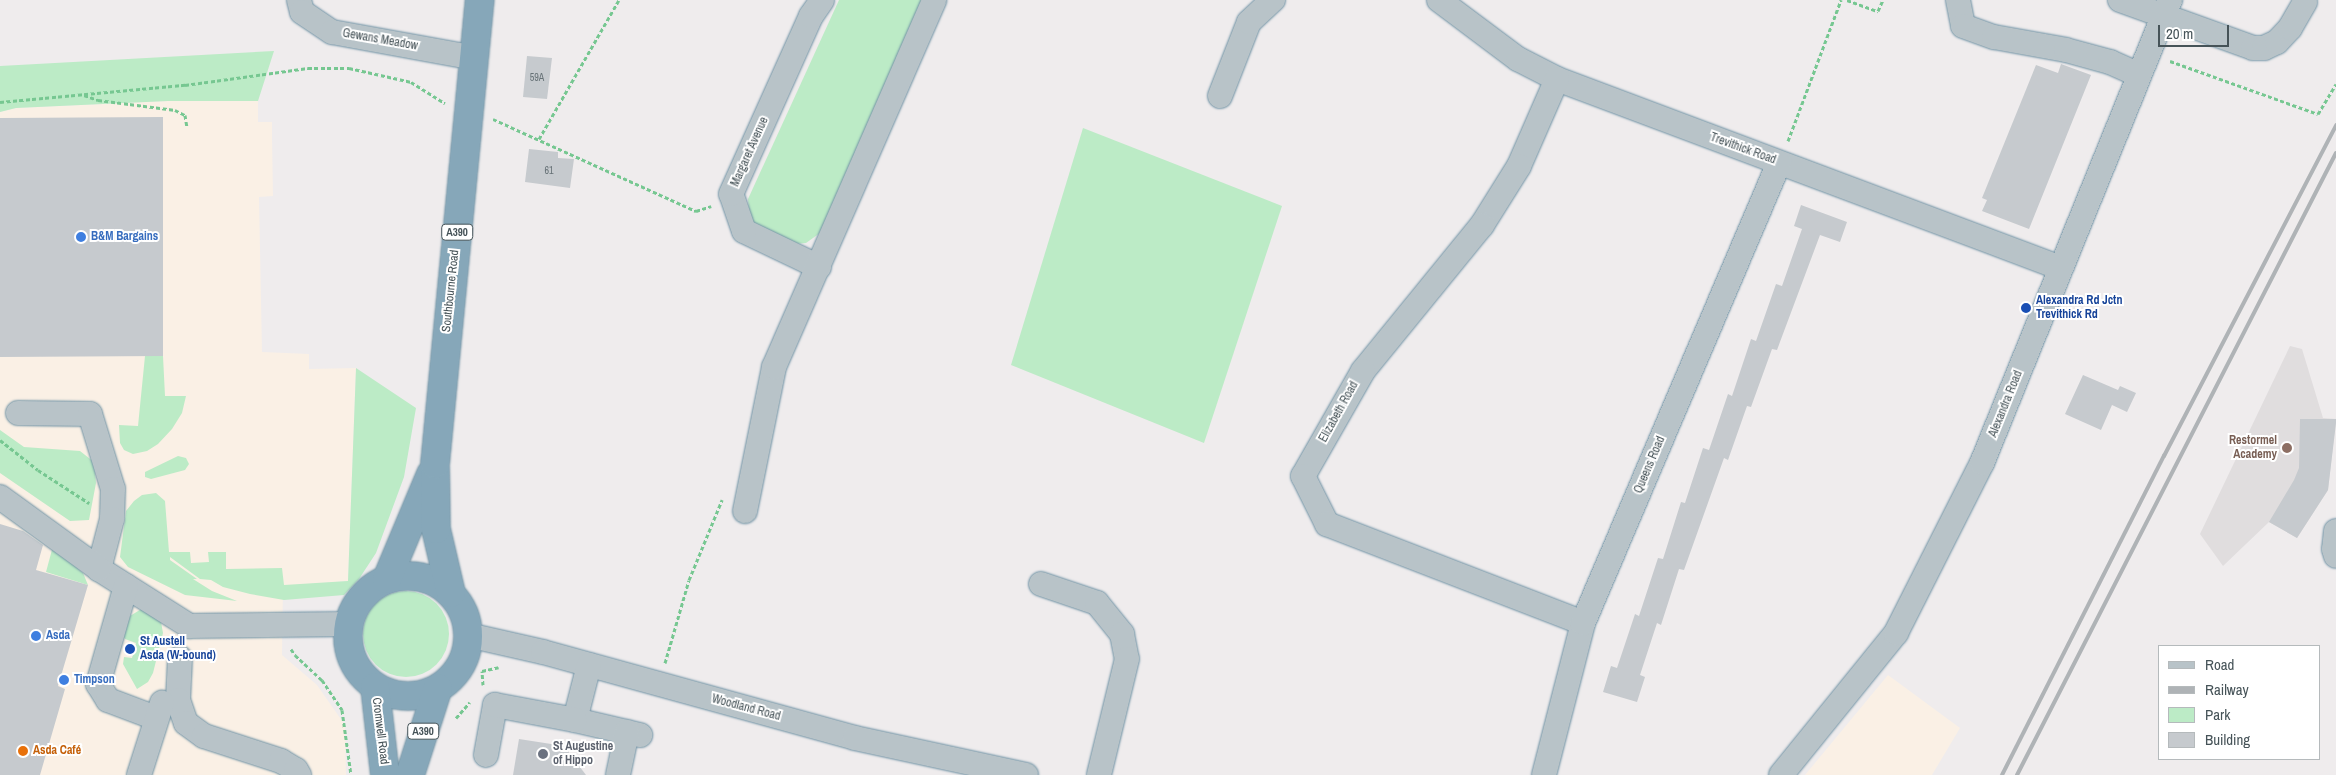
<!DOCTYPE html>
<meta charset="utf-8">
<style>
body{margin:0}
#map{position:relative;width:2336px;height:775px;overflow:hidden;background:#efeced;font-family:"Archivo Narrow",sans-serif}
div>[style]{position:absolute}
.commercial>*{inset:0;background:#faf0e5}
.education>*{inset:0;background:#e0ddde}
.green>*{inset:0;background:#bcebc6}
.round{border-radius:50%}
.building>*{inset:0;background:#c6cace}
.path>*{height:3px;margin-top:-1.5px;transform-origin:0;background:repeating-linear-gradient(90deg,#76c791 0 4px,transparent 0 6.5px)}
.roads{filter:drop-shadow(0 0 1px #7193a5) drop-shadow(0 0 1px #7193a5)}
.minor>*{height:24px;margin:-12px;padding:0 12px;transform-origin:12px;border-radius:12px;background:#b8c3c8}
.highway>*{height:28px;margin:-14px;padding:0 14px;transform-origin:14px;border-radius:14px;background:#86a7b9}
.highway>.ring{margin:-14px;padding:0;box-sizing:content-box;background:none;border:28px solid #86a7b9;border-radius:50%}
.rail>*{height:4px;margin:-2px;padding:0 2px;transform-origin:2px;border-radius:2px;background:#afb3b6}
.dots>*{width:14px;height:14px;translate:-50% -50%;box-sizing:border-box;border:2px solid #fff;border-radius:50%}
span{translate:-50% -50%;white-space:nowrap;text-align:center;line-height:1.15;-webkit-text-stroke:4px #fff;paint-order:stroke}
.number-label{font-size:10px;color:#667176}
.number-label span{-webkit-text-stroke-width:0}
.shield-label span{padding:1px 4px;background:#fff;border:1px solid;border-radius:4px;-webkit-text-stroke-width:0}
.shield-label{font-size:11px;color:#465358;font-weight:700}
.street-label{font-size:12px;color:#465358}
.shop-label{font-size:12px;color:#366cbe;font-weight:700}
.left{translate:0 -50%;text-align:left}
.transit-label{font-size:12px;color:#164399;font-weight:700}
.education-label{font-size:12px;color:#785e54;font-weight:700}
.right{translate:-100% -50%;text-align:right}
.worship-label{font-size:12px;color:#5b616d;font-weight:700}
.food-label{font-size:12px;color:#c56008;font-weight:700}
.legend{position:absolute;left:2158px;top:645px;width:162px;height:115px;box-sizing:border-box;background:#fff;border:1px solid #b5babc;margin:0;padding:6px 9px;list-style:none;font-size:15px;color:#465358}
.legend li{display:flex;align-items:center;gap:10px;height:25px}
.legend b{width:25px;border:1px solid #b5babc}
.scale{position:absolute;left:2158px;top:25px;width:71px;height:22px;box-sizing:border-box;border:2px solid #465358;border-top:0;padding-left:6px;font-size:15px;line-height:18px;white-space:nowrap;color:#465358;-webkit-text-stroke:4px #fff;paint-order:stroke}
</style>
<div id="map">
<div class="commercial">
<i style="clip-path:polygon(168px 101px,258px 101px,258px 122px,272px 122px,272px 137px,273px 196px,259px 197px,262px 352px,309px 354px,309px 369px,356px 368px,348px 581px,283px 586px,282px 655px,317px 685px,345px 725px,346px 775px,0 775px,0 112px,16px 108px)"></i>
<i style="clip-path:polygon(1888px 675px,1960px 728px,1932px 775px,1805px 775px)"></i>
</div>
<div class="education">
<i style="clip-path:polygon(2290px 346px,2302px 349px,2323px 418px,2336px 419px,2328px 490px,2297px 538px,2269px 522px,2223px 566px,2200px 534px)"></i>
</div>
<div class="green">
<i style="clip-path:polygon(839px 0,923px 0,820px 233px,806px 243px,794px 244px,754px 224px,749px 212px,748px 199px)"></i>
<i style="clip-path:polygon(274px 51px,258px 101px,168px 101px,16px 108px,0 112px,0 66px)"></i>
<i style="clip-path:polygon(1083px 128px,1282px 206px,1204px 443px,1011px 365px)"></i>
<i style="clip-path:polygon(145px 356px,163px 356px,165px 396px,186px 396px,182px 413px,172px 429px,158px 444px,147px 451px,133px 454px,124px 450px,120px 443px,119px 425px,138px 426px)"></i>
<i style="clip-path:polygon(356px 368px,416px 408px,404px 477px,376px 553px,359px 579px,344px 595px,284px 600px,250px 594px,223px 587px,211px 580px,200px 579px,170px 557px,170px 560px,197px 579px,193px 579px,212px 591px,237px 601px,185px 595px,128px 567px,120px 557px,126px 511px,134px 501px,142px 495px,156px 493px,165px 501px,169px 552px,190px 552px,191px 563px,209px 562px,208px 552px,226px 552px,226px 569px,282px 568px,284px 585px,348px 581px)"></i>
<i style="clip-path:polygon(0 430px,24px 447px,80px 451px,94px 462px,96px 483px,89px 520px,70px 521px,0 473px)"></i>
<i style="clip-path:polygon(178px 456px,186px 458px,189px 464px,185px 470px,151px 479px,145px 477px,145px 472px)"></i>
<i style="clip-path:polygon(53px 546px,83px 573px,88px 585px,46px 572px)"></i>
<i class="round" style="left:363px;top:591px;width:86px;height:86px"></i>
<i style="clip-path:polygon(143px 608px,161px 622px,163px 633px,153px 673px,148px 682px,137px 689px,123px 664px,124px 657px,132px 658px,136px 643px,125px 639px,123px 636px,130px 616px)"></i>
</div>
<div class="building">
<i style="clip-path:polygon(527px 56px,552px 58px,547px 99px,523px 97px)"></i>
<i style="clip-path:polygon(2061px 64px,2091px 75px,2029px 229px,1982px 211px,1987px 200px,1982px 198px,2036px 65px,2058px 73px)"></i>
<i style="clip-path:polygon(163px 117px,163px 356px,0 357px,0 118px)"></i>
<i style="clip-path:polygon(529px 149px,558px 152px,558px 158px,574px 159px,570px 188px,525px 182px)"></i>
<i style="clip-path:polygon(1801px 205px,1847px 222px,1840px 242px,1820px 235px,1777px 350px,1772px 349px,1751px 407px,1747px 406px,1728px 460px,1724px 458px,1684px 570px,1679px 569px,1661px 625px,1657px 623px,1640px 675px,1645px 677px,1637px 702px,1603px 692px,1611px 666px,1617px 668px,1635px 614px,1639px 616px,1658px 558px,1663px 559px,1681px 502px,1685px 503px,1703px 448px,1709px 450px,1728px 394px,1732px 396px,1751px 339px,1756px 341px,1776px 284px,1782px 286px,1802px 229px,1794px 226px)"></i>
<i style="clip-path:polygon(2083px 375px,2118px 390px,2120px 386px,2136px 393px,2127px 412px,2112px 405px,2101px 430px,2065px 414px)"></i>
<i style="clip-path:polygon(2300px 419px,2336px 419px,2336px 423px,2328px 490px,2297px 538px,2269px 522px,2294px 480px,2299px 468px)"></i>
<i style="clip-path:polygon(0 524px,23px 531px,43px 545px,36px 570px,88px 585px,58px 686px,65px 689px,40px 775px,0 775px)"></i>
<i style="clip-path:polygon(519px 739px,564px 746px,586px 775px,513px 775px)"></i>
</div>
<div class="path">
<i style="left:1847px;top:0;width:33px;rotate:20deg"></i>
<i style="left:1878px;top:11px;width:12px;rotate:-66deg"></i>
<i style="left:2170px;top:61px;width:157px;rotate:19.7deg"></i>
<i style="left:2318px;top:114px;width:35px;rotate:-59deg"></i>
<i style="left:84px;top:95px;width:15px;rotate:20deg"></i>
<i style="left:98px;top:100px;width:78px;rotate:7.4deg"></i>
<i style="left:175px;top:110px;width:11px;rotate:27deg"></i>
<i style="left:185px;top:115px;width:12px;rotate:81deg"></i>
<i style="left:0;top:102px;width:186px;rotate:-5.3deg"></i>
<i style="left:185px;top:85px;width:124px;rotate:-7.9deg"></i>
<i style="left:308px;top:68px;width:41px"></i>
<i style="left:349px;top:68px;width:64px;rotate:12.7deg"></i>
<i style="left:411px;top:82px;width:40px;rotate:32deg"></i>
<i style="left:493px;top:119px;width:223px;rotate:24.4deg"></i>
<i style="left:696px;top:211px;width:16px;rotate:-18deg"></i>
<i style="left:539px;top:139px;width:160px;rotate:-60.1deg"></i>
<i style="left:1788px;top:141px;width:151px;rotate:-69.4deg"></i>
<i style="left:0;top:440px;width:48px;rotate:38.3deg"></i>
<i style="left:38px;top:470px;width:61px;rotate:32.9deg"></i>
<i style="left:291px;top:649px;width:7px;rotate:56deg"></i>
<i style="left:295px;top:655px;width:37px;rotate:43deg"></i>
<i style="left:322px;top:680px;width:36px;rotate:56deg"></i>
<i style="left:342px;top:710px;width:66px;rotate:82.1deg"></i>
<i style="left:665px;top:663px;width:86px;rotate:-73.9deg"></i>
<i style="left:689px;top:580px;width:87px;rotate:-67.6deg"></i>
<i style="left:483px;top:685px;width:14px;rotate:-94deg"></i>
<i style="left:482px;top:671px;width:17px;rotate:-13deg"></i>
<i style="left:456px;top:718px;width:21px;rotate:-49deg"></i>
</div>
<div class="roads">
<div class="minor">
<i style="left:299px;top:0;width:12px;rotate:76deg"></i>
<i style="left:302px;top:12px;width:36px;rotate:34deg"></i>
<i style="left:332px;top:32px;width:145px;rotate:10.3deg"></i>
<i style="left:1439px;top:0;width:99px;rotate:36.8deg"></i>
<i style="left:1518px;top:59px;width:44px;rotate:27.1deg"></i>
<i style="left:1557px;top:79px;width:538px;rotate:20.56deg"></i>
<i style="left:1958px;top:0;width:26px;rotate:79deg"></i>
<i style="left:1963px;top:26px;width:33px;rotate:20deg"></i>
<i style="left:1994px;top:37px;width:73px;rotate:10.2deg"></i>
<i style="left:2066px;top:50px;width:46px;rotate:15.3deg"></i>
<i style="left:2110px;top:62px;width:32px;rotate:24deg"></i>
<i style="left:2120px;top:0;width:141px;rotate:19.8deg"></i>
<i style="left:2253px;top:48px;width:11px"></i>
<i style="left:2264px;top:48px;width:14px;rotate:-25deg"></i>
<i style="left:2277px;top:42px;width:19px;rotate:-47deg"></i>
<i style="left:2290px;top:28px;width:30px;rotate:-60deg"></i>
<i style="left:1557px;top:79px;width:95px;rotate:113.6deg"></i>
<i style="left:1519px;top:166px;width:70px;rotate:122.1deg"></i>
<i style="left:1482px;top:225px;width:188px;rotate:129.2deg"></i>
<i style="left:1363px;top:371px;width:121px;rotate:119.7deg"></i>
<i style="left:1303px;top:476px;width:54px;rotate:63.4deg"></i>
<i style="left:1327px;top:524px;width:274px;rotate:21.1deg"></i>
<i style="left:1220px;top:96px;width:79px;rotate:-68.6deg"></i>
<i style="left:1249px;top:22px;width:33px;rotate:-43deg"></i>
<i style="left:819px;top:267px;width:83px;rotate:-154.4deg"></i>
<i style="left:744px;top:231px;width:39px;rotate:-109deg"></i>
<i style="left:731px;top:194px;width:195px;rotate:-65.8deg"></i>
<i style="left:811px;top:16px;width:19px;rotate:-55deg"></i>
<i style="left:18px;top:413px;width:72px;rotate:0.8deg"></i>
<i style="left:90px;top:414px;width:78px;rotate:73deg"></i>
<i style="left:113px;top:489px;width:30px;rotate:92deg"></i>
<i style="left:112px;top:519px;width:52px;rotate:104.6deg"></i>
<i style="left:99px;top:569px;width:107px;rotate:32.3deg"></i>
<i style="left:189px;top:626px;width:159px;rotate:-0.7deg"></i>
<i style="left:0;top:497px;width:122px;rotate:36deg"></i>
<i style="left:745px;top:511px;width:147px;rotate:-78.6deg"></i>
<i style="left:774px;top:367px;width:400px;rotate:-66.4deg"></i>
<i style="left:2336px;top:531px;width:18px;rotate:96deg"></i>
<i style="left:2334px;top:549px;width:7px;rotate:74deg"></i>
<i style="left:1041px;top:584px;width:59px;rotate:18.7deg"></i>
<i style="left:1097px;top:603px;width:40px;rotate:51deg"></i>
<i style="left:1122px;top:634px;width:25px;rotate:79deg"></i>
<i style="left:1127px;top:659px;width:119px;rotate:103.6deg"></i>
<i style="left:126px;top:586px;width:102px;rotate:105.9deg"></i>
<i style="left:98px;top:684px;width:19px;rotate:58deg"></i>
<i style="left:108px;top:700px;width:51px;rotate:20.6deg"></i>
<i style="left:468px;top:635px;width:77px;rotate:12.8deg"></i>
<i style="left:543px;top:652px;width:324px;rotate:15.4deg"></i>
<i style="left:855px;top:738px;width:175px;rotate:12.2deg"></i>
<i style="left:180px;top:658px;width:42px;rotate:92.7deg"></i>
<i style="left:178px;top:700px;width:24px;rotate:71deg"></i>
<i style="left:186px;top:723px;width:22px;rotate:36deg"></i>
<i style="left:204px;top:736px;width:81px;rotate:18deg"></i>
<i style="left:281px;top:761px;width:17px;rotate:31deg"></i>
<i style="left:296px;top:770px;width:6px;rotate:59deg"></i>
<i style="left:589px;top:665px;width:57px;rotate:104.3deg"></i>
<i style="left:575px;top:720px;width:67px;rotate:13deg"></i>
<i style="left:486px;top:755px;width:51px;rotate:-79.8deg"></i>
<i style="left:495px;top:705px;width:81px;rotate:10.6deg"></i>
<i style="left:139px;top:775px;width:76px;rotate:-72.3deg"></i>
<i style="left:618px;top:775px;width:44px;rotate:-78.2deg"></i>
<i style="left:1544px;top:775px;width:157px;rotate:-75.6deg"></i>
<i style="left:1583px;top:623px;width:500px;rotate:-66.92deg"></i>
<i style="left:1781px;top:775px;width:183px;rotate:-51deg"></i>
<i style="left:1896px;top:633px;width:191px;rotate:-63.2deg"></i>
<i style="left:1982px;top:463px;width:500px;rotate:-67.9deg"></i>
</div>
<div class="highway">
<i class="ring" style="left:348px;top:576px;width:92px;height:92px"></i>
<i style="left:387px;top:579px;width:114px;rotate:-67.3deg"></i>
<i style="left:451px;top:593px;width:66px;rotate:-103.2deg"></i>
<i style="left:436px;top:529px;width:65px;rotate:-90.9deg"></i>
<i style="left:435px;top:464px;width:466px;rotate:-84.5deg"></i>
<i style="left:375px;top:687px;width:89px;rotate:83.5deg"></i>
<i style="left:410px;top:775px;width:91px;rotate:-72.2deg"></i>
</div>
</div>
<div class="rail">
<i style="left:2002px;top:775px;width:358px;rotate:-63.1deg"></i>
<i style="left:2164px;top:456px;width:373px;rotate:-62.5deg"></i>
<i style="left:2017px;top:775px;width:699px;rotate:-62.85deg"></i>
</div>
<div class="dots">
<i style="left:81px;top:237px;background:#3f7fe0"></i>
<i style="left:2026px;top:308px;background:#1a4fb4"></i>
<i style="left:2287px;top:448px;background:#8d6e63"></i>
<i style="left:36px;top:636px;background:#3f7fe0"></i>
<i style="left:130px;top:649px;background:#1a4fb4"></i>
<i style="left:64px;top:680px;background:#3f7fe0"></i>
<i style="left:23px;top:751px;background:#e8710a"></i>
<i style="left:543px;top:754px;background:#6b7280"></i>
</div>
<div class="number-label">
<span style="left:537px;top:78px">59A</span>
<span style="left:549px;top:171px">61</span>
</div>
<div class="shield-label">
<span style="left:457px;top:232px">A390</span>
<span style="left:423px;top:731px">A390</span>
</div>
<div class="street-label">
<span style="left:380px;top:40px;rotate:10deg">Gewans Meadow</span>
<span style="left:1743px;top:149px;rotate:20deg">Trevithick Road</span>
<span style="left:750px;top:152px;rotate:-66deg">Margaret Avenue</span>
<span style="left:451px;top:291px;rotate:-84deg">Southbourne Road</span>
<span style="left:2006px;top:404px;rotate:-68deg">Alexandra Road</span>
<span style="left:1339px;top:412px;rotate:-61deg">Elizabeth Road</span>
<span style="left:1650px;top:465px;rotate:-67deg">Queens Road</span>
<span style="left:746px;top:708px;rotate:15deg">Woodland Road</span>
<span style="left:380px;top:731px;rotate:83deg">Cromwell Road</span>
</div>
<div class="shop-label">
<span class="left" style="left:91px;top:237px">B&amp;M Bargains</span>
<span class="left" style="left:46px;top:636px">Asda</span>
<span class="left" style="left:74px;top:680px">Timpson</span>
</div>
<div class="transit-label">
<span class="left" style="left:2036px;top:308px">Alexandra Rd Jctn<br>Trevithick Rd</span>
<span class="left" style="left:140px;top:649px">St Austell<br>Asda (W-bound)</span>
</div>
<div class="education-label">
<span class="right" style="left:2277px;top:448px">Restormel<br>Academy</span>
</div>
<div class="worship-label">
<span class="left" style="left:553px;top:754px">St Augustine<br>of Hippo</span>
</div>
<div class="food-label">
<span class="left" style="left:33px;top:751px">Asda Café</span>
</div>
<ul class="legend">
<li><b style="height:6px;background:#b8c3c8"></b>Road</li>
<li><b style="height:6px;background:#afb3b6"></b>Railway</li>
<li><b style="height:14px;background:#bcebc6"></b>Park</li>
<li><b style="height:14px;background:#c6cace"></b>Building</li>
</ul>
<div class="scale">20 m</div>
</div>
